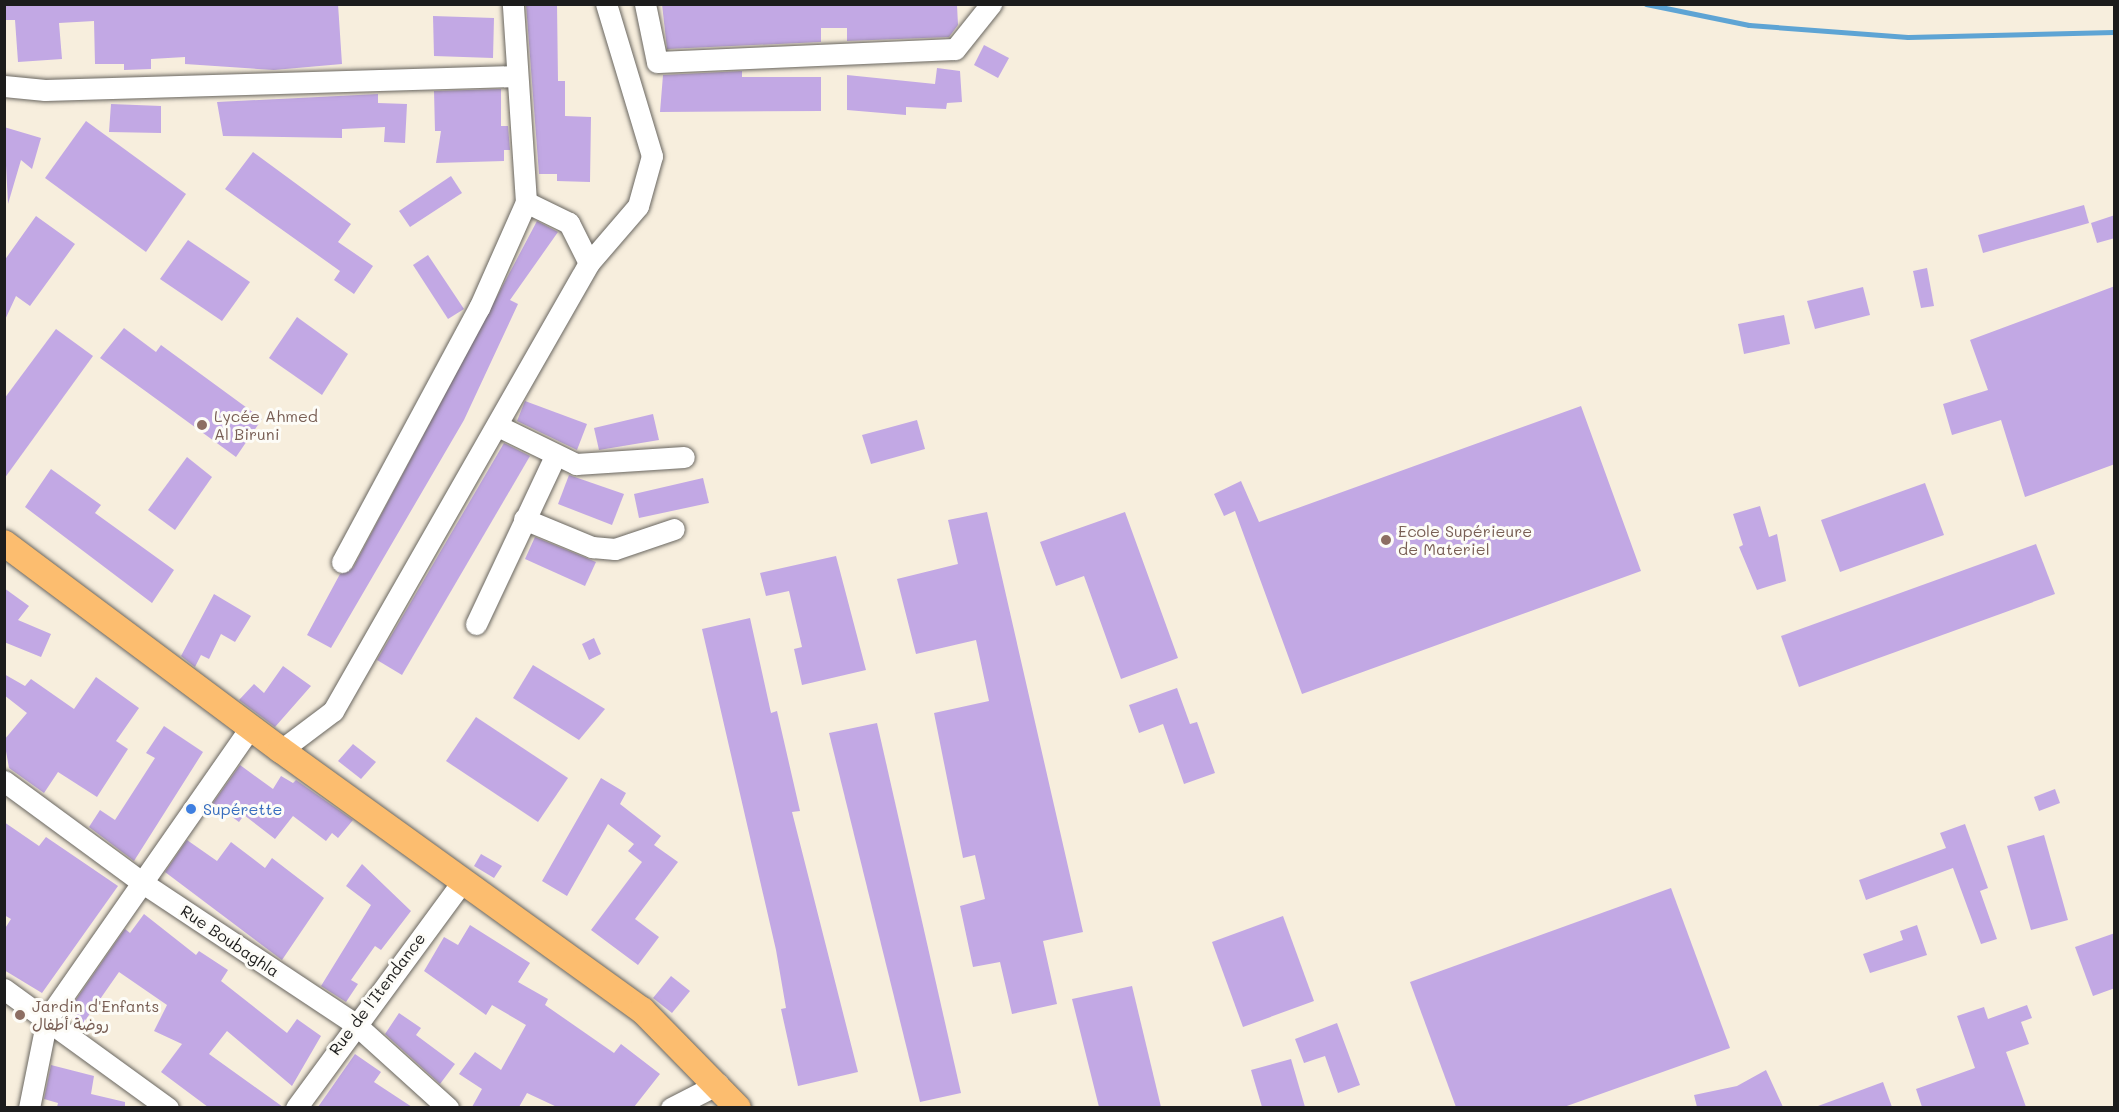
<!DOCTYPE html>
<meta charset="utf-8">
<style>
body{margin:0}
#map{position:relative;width:2119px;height:1112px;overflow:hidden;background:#f7eedd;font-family:Mali,"Playpen Sans Arabic",sans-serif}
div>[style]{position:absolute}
.stream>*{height:5px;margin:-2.5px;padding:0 2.5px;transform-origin:2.5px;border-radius:2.5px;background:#5ea4d4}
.building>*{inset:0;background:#c2a8e4}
.roads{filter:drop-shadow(0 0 2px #696660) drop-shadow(0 0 2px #696660)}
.minor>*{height:21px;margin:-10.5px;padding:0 10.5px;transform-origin:10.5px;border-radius:10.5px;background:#fff}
.major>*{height:26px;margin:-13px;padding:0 13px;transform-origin:13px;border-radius:13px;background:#fcbd6f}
.dots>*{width:16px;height:16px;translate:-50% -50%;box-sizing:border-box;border:3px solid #fdfcf7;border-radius:50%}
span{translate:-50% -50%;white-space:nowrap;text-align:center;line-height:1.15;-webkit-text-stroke:6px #fdfcf7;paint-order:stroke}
.education-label{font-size:16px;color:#785e54}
.left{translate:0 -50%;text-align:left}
.shop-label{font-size:16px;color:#366cbe}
.street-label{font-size:16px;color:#1c1c1c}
.frame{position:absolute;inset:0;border:6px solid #1c1c1c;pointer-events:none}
</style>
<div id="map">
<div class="stream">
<i style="left:1646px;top:4px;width:105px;rotate:11.5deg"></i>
<i style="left:1749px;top:25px;width:159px;rotate:4.3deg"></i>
<i style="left:1908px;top:37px;width:206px;rotate:-1.4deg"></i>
</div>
<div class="building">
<i style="clip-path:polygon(4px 4px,338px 4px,342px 64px,274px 70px,185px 64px,185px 57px,151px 59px,151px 69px,124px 70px,124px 64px,95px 64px,94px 21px,59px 23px,62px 59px,18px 62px,15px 20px,4px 20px)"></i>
<i style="clip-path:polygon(526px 4px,557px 4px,558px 81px,565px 81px,565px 116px,591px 117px,590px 182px,557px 181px,557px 174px,539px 174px)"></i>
<i style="clip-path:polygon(662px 4px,957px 5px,958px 25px,949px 37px,847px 41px,847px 28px,821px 28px,821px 42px,667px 49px)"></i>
<i style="clip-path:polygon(433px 16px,494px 18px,493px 58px,434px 56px)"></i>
<i style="clip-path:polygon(984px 45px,1009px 58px,998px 78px,974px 65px)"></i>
<i style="clip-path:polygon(937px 68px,960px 71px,962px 102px,947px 103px,946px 109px,906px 107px,906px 115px,847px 110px,847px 75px,935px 84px)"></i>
<i style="clip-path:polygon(742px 71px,742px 77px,821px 77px,821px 111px,660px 112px,663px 75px)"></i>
<i style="clip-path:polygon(501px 89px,501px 126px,508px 126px,510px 150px,504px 150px,504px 161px,436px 163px,441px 131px,435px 131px,434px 91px)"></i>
<i style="clip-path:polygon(378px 94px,378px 103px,407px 104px,405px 143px,384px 142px,385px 127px,342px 129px,342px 138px,223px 136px,217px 102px)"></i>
<i style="clip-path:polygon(111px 104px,161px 106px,161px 133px,109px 132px)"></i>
<i style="clip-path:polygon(86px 121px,186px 194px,146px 252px,45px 178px)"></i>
<i style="clip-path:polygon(4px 127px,41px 138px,32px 169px,21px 160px,8px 204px)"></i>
<i style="clip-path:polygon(253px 152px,351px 224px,338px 242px,373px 266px,354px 294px,334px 280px,340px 271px,225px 189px)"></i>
<i style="clip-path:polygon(451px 176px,462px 193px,410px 227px,399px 211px)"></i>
<i style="clip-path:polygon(2084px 205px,2089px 223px,1983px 253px,1978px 235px)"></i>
<i style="clip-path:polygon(2115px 215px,2115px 238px,2097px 243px,2091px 223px)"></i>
<i style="clip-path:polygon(36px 216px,75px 244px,30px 306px,16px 296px,4px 322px,4px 261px)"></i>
<i style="clip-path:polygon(537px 221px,558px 232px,510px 300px,518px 304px,464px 420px,331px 648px,307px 635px,340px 574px,353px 568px)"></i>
<i style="clip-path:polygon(188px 240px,250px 282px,222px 321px,160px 279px)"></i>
<i style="clip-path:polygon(428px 255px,464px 309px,448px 319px,413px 265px)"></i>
<i style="clip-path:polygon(1927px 268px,1934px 306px,1921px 308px,1913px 271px)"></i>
<i style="clip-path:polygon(2115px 286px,2115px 464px,2025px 497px,2001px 420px,1952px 435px,1943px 404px,1988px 390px,1970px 340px)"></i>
<i style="clip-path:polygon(1863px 287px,1870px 315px,1815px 329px,1807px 301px)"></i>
<i style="clip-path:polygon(1784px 315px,1790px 344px,1744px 354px,1738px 324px)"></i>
<i style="clip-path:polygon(297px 317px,348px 354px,322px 395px,269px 358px)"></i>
<i style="clip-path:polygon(124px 328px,156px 352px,161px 345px,262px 419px,236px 457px,100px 358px)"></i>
<i style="clip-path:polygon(56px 329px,93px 356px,4px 479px,4px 399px)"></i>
<i style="clip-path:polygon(525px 401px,587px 424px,577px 450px,517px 421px)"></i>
<i style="clip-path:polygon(1581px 406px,1641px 571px,1302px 694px,1235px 511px,1224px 516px,1214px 494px,1241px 481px,1259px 522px)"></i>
<i style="clip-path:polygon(653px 414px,659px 440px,599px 450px,594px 428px)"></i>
<i style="clip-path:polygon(917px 420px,925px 449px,871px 464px,862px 435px)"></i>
<i style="clip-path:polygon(504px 443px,530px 456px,402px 675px,377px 660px)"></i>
<i style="clip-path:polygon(187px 457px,212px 477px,175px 530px,148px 510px)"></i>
<i style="clip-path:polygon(51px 469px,101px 505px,95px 513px,174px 570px,152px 603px,25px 507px)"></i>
<i style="clip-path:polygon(569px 475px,624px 494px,612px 525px,558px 504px)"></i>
<i style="clip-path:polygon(703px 478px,709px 503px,639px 518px,634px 494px)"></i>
<i style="clip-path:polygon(1925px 483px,1944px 535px,1840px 572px,1821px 520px)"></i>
<i style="clip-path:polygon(1760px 506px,1769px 537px,1777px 534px,1786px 581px,1757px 590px,1739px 547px,1743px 545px,1733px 514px)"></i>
<i style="clip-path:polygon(987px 512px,1083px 932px,1043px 941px,1057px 1004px,1012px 1014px,1000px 962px,973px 967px,960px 906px,985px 899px,975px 855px,963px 858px,934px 713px,989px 701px,976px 640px,916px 654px,897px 579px,958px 564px,948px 520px)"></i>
<i style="clip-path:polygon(1125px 512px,1178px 658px,1121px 679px,1084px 576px,1056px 586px,1040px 542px)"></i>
<i style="clip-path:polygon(535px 537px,596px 562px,585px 586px,525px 559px)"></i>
<i style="clip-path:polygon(2036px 544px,2055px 594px,1799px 687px,1781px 636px)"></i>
<i style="clip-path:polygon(836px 556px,866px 670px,802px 685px,794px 649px,802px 647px,789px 591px,766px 596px,760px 573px)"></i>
<i style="clip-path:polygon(4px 588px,29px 606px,18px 620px,51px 634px,41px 657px,4px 642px)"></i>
<i style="clip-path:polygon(214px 594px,251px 616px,235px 642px,221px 634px,209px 659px,201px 655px,195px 667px,181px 656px)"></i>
<i style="clip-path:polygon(750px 618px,771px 713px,777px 711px,800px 811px,792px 812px,858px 1072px,798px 1086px,781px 1009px,786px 1008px,776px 950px,702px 629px)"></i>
<i style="clip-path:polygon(594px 638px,601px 654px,589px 660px,582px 644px)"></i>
<i style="clip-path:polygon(533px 665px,605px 709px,579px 740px,513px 698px)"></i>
<i style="clip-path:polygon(283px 666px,311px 686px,275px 727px,239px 700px,254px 684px,264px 693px)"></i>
<i style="clip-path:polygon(4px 674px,25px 686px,31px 679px,74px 709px,96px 677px,139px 708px,116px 741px,128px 749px,97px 797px,58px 772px,44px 793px,9px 768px,4px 740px,27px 713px,4px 695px)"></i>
<i style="clip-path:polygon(1177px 688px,1190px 724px,1197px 722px,1215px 773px,1184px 784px,1163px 724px,1139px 733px,1129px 705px)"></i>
<i style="clip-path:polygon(476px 717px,568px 778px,538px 822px,446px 761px)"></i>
<i style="clip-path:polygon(877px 723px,961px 1093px,920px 1102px,829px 733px)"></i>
<i style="clip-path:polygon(164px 726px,203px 752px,134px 861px,89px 827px,100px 810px,115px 820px,155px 758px,146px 753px)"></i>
<i style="clip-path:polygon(353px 744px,376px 762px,361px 779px,338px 761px)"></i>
<i style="clip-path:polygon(240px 765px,273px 789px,281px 776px,293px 783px,296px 780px,353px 820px,338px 838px,332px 833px,326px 841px,293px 816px,275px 839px,244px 815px,239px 822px,213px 803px)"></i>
<i style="clip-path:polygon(601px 778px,626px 793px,620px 804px,661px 836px,654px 845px,678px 862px,635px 919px,659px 937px,638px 965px,591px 930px,642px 862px,628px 851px,634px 844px,608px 824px,567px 896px,542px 881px)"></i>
<i style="clip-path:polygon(2055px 789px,2060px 803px,2039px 811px,2034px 797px)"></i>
<i style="clip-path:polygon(4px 822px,39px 846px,46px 837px,118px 886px,42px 993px,4px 970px,4px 930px,11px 919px,4px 915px)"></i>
<i style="clip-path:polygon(1965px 824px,1988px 888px,1980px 891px,1997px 939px,1981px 944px,1953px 868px,1866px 900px,1859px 880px,1946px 848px,1940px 833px)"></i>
<i style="clip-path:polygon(2044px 835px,2068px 920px,2031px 930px,2007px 846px)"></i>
<i style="clip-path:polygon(187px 840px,217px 861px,231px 842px,265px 868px,272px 858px,324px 898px,282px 960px,165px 872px)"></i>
<i style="clip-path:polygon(481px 854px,502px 866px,494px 878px,474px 866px)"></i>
<i style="clip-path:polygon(362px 864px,411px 911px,381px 950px,375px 946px,351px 980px,358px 984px,346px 1002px,321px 986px,371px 905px,346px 886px)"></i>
<i style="clip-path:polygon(1671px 888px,1730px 1048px,1564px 1107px,1456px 1107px,1410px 982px)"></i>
<i style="clip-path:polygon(144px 914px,196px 955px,199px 951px,228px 970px,221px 981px,287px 1033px,297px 1019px,321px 1036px,292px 1086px,227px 1031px,209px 1054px,283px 1107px,208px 1107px,161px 1072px,182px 1044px,154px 1031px,167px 1005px,119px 972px,82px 1025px,66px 1014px,125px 929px,130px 933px)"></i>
<i style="clip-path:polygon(1283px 916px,1314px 1001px,1243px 1027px,1212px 942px)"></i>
<i style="clip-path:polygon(470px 925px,530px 963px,518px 982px,548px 999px,545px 1005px,614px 1053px,621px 1044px,660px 1074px,634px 1107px,557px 1107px,527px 1093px,519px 1107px,472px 1107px,482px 1089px,459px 1074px,475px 1052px,501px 1070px,526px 1025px,492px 1005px,486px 1015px,424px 971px,444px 937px,458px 945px)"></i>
<i style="clip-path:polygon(1917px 925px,1927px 955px,1870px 973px,1863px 954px,1903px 940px,1900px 931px)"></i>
<i style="clip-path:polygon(2115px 933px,2115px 988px,2093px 996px,2075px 947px)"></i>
<i style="clip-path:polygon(671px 976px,690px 991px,672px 1013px,653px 998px)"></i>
<i style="clip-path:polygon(1132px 986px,1161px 1107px,1099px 1107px,1072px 999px)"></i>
<i style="clip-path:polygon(2027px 1005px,2032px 1018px,2021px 1022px,2029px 1044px,2006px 1052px,2026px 1107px,1922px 1107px,1916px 1089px,1975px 1068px,1957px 1016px,1984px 1007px,1988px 1019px)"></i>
<i style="clip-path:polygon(399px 1013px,421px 1028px,416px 1035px,455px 1064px,440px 1084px,385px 1034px)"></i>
<i style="clip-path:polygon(1337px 1023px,1360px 1085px,1338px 1093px,1325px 1056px,1304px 1063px,1295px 1039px)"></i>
<i style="clip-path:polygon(355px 1054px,381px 1072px,374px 1082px,412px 1107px,318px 1107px)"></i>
<i style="clip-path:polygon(1291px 1059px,1305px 1107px,1262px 1107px,1251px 1070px)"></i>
<i style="clip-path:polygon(51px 1065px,94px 1076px,91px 1094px,125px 1102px,125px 1107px,57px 1107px,58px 1103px,44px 1099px)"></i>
<i style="clip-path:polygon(1766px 1070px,1783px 1107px,1697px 1107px,1694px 1095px,1737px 1086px)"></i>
<i style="clip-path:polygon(1883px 1082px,1892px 1107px,1818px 1107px,1818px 1106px)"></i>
</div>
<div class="roads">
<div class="minor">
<i style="left:645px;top:4px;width:59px;rotate:78.3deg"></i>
<i style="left:657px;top:62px;width:298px;rotate:-2.5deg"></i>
<i style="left:955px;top:49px;width:58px;rotate:-51.3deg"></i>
<i style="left:4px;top:86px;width:41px;rotate:5.6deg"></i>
<i style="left:45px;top:90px;width:472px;rotate:-1.7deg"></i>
<i style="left:589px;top:263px;width:75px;rotate:-49.3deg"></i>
<i style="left:638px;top:206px;width:52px;rotate:-74.4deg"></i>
<i style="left:652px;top:156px;width:159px;rotate:-106.8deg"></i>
<i style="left:498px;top:426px;width:87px;rotate:26deg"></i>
<i style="left:576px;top:464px;width:108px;rotate:-3.7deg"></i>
<i style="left:524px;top:519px;width:74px;rotate:22.4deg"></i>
<i style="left:592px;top:547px;width:23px;rotate:5deg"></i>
<i style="left:615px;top:549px;width:62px;rotate:-18.7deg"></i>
<i style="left:342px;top:562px;width:289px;rotate:-61.7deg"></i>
<i style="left:479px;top:308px;width:116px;rotate:-66.1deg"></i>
<i style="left:526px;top:202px;width:198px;rotate:-93.8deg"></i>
<i style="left:476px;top:624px;width:186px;rotate:-64.8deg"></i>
<i style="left:281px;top:750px;width:65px;rotate:-36.9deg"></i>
<i style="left:333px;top:711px;width:516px;rotate:-60.26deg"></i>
<i style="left:589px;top:263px;width:45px;rotate:-116.6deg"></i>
<i style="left:569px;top:223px;width:48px;rotate:-154deg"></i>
<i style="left:4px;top:781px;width:169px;rotate:36.3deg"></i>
<i style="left:140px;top:881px;width:257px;rotate:33.6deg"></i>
<i style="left:354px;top:1023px;width:127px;rotate:42.1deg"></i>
<i style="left:4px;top:989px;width:203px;rotate:36deg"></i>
<i style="left:29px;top:1108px;width:91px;rotate:-78.6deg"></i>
<i style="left:47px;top:1019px;width:355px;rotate:-55.1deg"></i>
<i style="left:296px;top:1108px;width:279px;rotate:-53.7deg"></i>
<i style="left:671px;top:1108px;width:53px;rotate:-27.1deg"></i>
</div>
<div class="major">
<i style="left:4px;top:543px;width:346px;rotate:36.8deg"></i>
<i style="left:281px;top:750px;width:445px;rotate:35.8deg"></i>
<i style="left:642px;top:1010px;width:137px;rotate:45.6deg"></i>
</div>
</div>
<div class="dots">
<i style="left:202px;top:425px;background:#8d6e63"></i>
<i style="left:1386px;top:540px;background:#8d6e63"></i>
<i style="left:191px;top:809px;background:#3f7fe0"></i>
<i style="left:20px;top:1015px;background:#8d6e63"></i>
</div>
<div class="education-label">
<span class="left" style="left:214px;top:425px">Lycée Ahmed<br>Al Biruni</span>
<span class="left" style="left:1398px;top:540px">Ecole Supérieure<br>de Materiel</span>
<span class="left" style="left:32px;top:1015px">Jardin d'Enfants<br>روضة أطفال</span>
</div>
<div class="shop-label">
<span class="left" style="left:203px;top:809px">Supérette</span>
</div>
<div class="street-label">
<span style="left:230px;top:941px;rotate:34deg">Rue Boubaghla</span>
<span style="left:377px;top:994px;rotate:-53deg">Rue de l'Itendance</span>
</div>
<div class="frame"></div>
</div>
